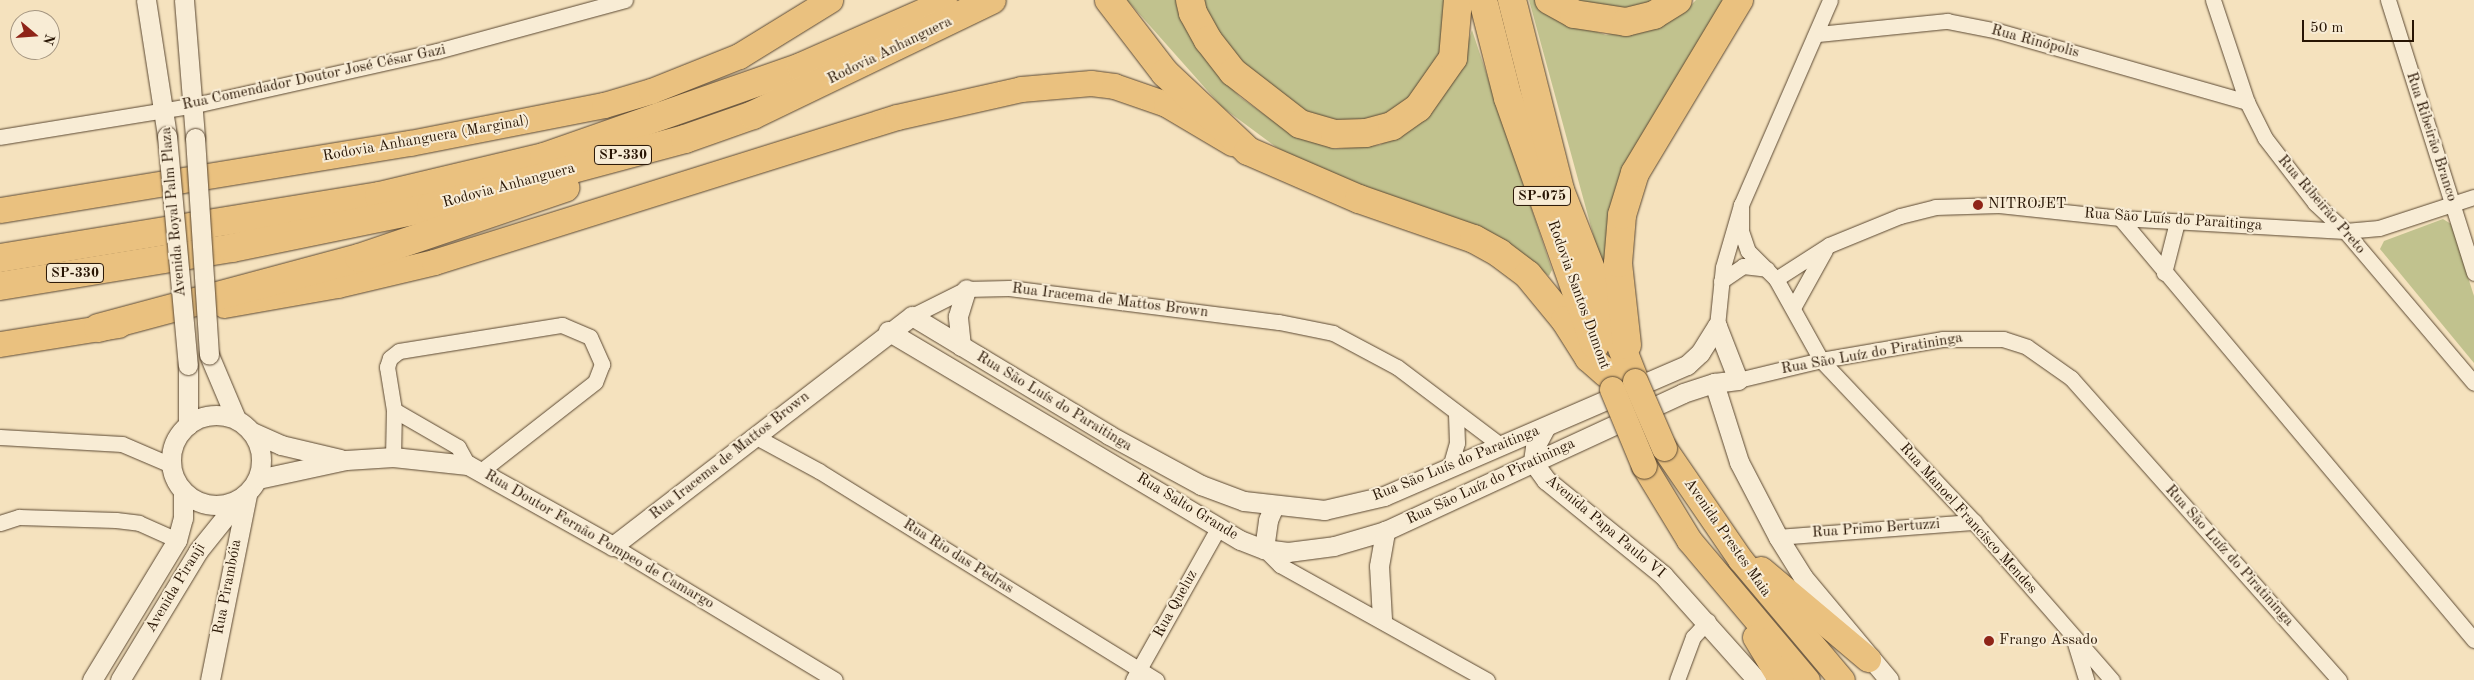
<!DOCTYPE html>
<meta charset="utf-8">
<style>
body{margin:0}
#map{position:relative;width:2474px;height:680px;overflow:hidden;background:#f5e2be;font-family:"Old Standard TT",serif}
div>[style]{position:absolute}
.green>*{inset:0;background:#c1c28e}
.roads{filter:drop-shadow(0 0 1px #5b4832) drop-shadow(0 0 1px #5b4832)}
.minor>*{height:15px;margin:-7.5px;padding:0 7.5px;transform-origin:7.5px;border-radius:7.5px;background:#f8ecd5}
.tertiary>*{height:19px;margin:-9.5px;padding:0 9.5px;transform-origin:9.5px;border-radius:9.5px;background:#f8ecd5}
.tertiary>.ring{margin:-9.5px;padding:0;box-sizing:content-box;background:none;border:19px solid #f8ecd5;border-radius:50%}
.trunk>*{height:25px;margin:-12.5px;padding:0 12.5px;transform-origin:12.5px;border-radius:12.5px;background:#eac17f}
.motorway>*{height:28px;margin:-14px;padding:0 14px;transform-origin:14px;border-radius:14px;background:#eac17f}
.bridges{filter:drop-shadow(0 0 1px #5b4832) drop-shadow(0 0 1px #5b4832)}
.tertiary-bridge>*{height:19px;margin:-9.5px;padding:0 9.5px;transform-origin:9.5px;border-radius:9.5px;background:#f8ecd5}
.trunk-bridge>*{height:25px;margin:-12.5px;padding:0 12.5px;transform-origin:12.5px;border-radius:12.5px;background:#eac17f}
.dots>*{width:14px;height:14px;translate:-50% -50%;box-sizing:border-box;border:2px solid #f8ecd5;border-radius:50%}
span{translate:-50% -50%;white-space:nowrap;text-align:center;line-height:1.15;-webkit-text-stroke:4px #f8ecd5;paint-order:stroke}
.shield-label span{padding:1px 4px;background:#f8ecd5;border:1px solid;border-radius:4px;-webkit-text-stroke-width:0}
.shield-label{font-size:14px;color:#281504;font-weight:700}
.street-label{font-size:15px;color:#281504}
.poi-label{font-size:15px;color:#281504}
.left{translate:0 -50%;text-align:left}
.north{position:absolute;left:10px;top:10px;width:50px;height:50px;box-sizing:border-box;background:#f8ecd5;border:1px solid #a59681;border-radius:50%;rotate:108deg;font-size:14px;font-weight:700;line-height:20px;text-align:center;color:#281504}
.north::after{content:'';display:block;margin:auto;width:18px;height:22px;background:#8f2418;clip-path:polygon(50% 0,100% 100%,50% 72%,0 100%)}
.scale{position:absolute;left:2302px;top:20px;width:112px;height:22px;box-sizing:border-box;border:2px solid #281504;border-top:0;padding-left:6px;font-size:15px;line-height:18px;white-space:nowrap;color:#281504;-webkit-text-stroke:4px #f8ecd5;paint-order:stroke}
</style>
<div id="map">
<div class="green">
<i style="clip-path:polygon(1127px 0,1179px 0,1216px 72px,1240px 97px,1293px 135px,1335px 149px,1380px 145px,1430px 113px,1457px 76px,1472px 30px,1552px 270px,1549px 276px,1515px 251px,1306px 164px,1276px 147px,1222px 107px)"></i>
<i style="clip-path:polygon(1197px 0,1449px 0,1447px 51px,1401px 115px,1331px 129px,1260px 90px)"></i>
<i style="clip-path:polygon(1529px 0,1535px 0,1558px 18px,1606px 35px,1658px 26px,1682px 14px,1696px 0,1728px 0,1710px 33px,1605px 278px)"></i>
<i style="clip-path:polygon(1564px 0,1667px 0,1629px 14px)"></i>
<i style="clip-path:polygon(2443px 219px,2451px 224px,2474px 296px,2474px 363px,2380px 249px,2384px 241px)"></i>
</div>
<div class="roads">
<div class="minor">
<i style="left:2213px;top:0;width:108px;rotate:71.6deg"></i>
<i style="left:2247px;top:102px;width:40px;rotate:63.4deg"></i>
<i style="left:2265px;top:138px;width:82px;rotate:52.4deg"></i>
<i style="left:2315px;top:203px;width:41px;rotate:43deg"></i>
<i style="left:2345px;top:231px;width:199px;rotate:49.7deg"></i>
<i style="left:2388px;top:0;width:286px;rotate:72.5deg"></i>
<i style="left:1818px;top:34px;width:130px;rotate:-5.8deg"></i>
<i style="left:1947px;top:21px;width:52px;rotate:11.1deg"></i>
<i style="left:1998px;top:31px;width:259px;rotate:15.9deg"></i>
<i style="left:0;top:137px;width:198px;rotate:-9.3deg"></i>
<i style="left:195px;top:105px;width:248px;rotate:-12.6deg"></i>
<i style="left:437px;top:51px;width:195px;rotate:-15.2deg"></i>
<i style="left:1741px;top:205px;width:26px;rotate:90deg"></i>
<i style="left:1741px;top:231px;width:21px;rotate:71deg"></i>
<i style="left:1748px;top:251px;width:40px;rotate:45deg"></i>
<i style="left:1776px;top:279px;width:93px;rotate:60.9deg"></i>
<i style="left:1821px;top:360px;width:223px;rotate:46.6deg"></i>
<i style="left:1974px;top:522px;width:210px;rotate:48.9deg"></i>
<i style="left:2120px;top:218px;width:551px;rotate:50.01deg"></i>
<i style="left:2164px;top:273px;width:53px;rotate:-75.7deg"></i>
<i style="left:1776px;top:279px;width:63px;rotate:-32.7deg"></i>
<i style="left:1829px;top:245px;width:77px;rotate:-22.2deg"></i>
<i style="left:1900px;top:216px;width:36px;rotate:-14deg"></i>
<i style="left:1935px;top:207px;width:64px;rotate:-1.8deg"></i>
<i style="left:1999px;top:205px;width:122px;rotate:6.1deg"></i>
<i style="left:2120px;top:218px;width:225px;rotate:3.3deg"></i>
<i style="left:2345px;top:231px;width:34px;rotate:-5deg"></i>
<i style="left:2379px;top:228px;width:100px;rotate:-18.1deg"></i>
<i style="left:1721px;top:281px;width:27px;rotate:-34deg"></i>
<i style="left:1743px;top:266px;width:24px;rotate:7deg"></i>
<i style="left:1794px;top:306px;width:64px;rotate:-61deg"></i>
<i style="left:912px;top:316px;width:60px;rotate:-26.6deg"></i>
<i style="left:966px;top:289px;width:43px;rotate:-1.3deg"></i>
<i style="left:1009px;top:288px;width:272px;rotate:7.2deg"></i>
<i style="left:1279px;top:322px;width:55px;rotate:11.5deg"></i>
<i style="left:1333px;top:333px;width:72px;rotate:28deg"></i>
<i style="left:1397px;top:367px;width:129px;rotate:37.1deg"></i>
<i style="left:1717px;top:326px;width:59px;rotate:-84.2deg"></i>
<i style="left:1723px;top:267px;width:65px;rotate:-73.8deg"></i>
<i style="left:1741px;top:205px;width:223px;rotate:-66.5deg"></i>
<i style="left:1738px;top:380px;width:85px;rotate:-13.5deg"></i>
<i style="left:1821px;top:360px;width:124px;rotate:-9.8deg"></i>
<i style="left:1943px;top:339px;width:60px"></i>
<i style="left:2003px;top:339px;width:25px;rotate:18deg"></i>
<i style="left:2027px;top:347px;width:54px;rotate:35.2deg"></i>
<i style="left:2071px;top:378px;width:404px;rotate:48.4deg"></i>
<i style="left:394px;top:410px;width:74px;rotate:30deg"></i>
<i style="left:458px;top:447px;width:21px;rotate:61deg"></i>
<i style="left:0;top:437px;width:122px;rotate:3.3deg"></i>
<i style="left:122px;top:444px;width:53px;rotate:23.2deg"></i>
<i style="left:758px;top:438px;width:69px;rotate:28.4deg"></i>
<i style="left:819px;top:471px;width:397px;rotate:31.8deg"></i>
<i style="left:393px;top:457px;width:47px;rotate:-88.8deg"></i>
<i style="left:394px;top:410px;width:44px;rotate:-99.2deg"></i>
<i style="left:387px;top:367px;width:9px;rotate:-72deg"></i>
<i style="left:390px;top:358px;width:11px;rotate:-38deg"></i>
<i style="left:399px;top:351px;width:165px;rotate:-9.1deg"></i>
<i style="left:562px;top:325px;width:30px;rotate:23deg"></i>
<i style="left:590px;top:337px;width:30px;rotate:66deg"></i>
<i style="left:602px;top:364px;width:19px;rotate:111deg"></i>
<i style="left:595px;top:382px;width:145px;rotate:142deg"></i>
<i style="left:1450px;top:467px;width:25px;rotate:-74deg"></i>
<i style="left:1457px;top:443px;width:31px;rotate:-92deg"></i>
<i style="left:0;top:523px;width:20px;rotate:-18deg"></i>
<i style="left:19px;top:517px;width:97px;rotate:1.8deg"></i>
<i style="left:116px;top:520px;width:23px;rotate:7deg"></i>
<i style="left:139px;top:523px;width:42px;rotate:24.1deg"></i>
<i style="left:1778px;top:537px;width:197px;rotate:-4.4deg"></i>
<i style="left:613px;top:546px;width:259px;rotate:31.1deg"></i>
<i style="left:1264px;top:549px;width:23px;rotate:45deg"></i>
<i style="left:1280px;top:565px;width:237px;rotate:29.1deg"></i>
<i style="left:2075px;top:643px;width:39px;rotate:73deg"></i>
<i style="left:1133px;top:680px;width:176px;rotate:-60.7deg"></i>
<i style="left:1677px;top:680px;width:46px;rotate:-69.6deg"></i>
<i style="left:1693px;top:637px;width:22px;rotate:-47deg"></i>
</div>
<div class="tertiary">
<i style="left:146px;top:0;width:138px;rotate:81.2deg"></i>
<i style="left:184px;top:0;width:138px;rotate:85.4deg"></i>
<i style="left:888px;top:331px;width:409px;rotate:30.7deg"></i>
<i style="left:1240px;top:540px;width:26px;rotate:21deg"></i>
<i style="left:1264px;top:549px;width:24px;rotate:7deg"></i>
<i style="left:1288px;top:552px;width:46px;rotate:-7.4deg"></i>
<i style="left:1334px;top:546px;width:53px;rotate:-16.4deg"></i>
<i style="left:1385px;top:531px;width:328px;rotate:-24.8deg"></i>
<i style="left:1683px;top:393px;width:33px;rotate:-18deg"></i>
<i style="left:1714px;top:383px;width:24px;rotate:-7deg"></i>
<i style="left:1738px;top:380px;width:58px;rotate:-111.3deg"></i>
<i style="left:961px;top:346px;width:30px;rotate:-96deg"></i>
<i style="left:958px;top:316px;width:28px;rotate:-73deg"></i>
<i style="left:209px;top:355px;width:69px;rotate:67.1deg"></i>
<i style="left:188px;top:365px;width:60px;rotate:90deg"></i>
<i style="left:1714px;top:383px;width:83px;rotate:72.4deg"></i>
<i style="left:1739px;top:462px;width:85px;rotate:62.5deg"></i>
<i style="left:1778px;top:537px;width:47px;rotate:58deg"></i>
<i style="left:1803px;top:577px;width:134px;rotate:50.1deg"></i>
<i class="ring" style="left:171px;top:415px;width:71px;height:71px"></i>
<i style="left:1545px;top:428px;width:21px;rotate:118deg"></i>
<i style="left:1535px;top:447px;width:15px;rotate:98deg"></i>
<i style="left:1533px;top:462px;width:22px;rotate:54deg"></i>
<i style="left:1546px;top:480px;width:151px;rotate:39.1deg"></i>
<i style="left:1663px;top:575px;width:141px;rotate:48.2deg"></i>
<i style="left:252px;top:432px;width:32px;rotate:24deg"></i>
<i style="left:281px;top:445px;width:61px;rotate:13.3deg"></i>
<i style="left:258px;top:479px;width:90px;rotate:-12.2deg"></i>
<i style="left:346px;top:460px;width:47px;rotate:-3.7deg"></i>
<i style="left:393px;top:457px;width:75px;rotate:6.1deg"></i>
<i style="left:468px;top:465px;width:166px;rotate:29.2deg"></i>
<i style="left:613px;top:546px;width:377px;rotate:-37.6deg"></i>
<i style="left:912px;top:316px;width:230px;rotate:31.1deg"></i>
<i style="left:1109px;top:435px;width:105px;rotate:28.5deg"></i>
<i style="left:1201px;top:485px;width:46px;rotate:20.4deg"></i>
<i style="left:1244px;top:501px;width:81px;rotate:6.4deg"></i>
<i style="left:1324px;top:510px;width:62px;rotate:-13.1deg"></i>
<i style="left:1384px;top:496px;width:330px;rotate:-23.4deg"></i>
<i style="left:1687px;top:365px;width:18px;rotate:-43deg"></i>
<i style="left:1700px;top:353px;width:32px;rotate:-58deg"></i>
<i style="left:1264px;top:549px;width:29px;rotate:-82deg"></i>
<i style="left:1268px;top:520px;width:15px;rotate:-67deg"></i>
<i style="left:1382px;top:619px;width:53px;rotate:-93.2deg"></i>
<i style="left:1379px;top:566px;width:36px;rotate:-80deg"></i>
<i style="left:92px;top:680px;width:164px;rotate:-58.7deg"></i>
<i style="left:177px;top:540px;width:23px;rotate:-75deg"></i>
<i style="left:183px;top:518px;width:26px;rotate:-90deg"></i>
<i style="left:120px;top:680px;width:151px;rotate:-58.8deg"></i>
<i style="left:198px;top:551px;width:65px;rotate:-51.2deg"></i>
<i style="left:210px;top:680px;width:190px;rotate:-78.7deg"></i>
</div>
<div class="trunk">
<i style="left:0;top:210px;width:415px;rotate:-9.3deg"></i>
<i style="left:410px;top:143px;width:198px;rotate:-11.1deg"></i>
<i style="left:604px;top:105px;width:49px;rotate:-16.6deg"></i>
<i style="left:651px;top:91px;width:95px;rotate:-21.7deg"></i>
<i style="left:739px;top:56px;width:107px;rotate:-31.6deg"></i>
<i style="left:224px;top:305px;width:115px;rotate:-10deg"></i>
<i style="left:337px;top:285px;width:100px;rotate:-13.3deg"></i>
<i style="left:434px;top:262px;width:485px;rotate:-17.4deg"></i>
<i style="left:897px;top:117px;width:127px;rotate:-12.7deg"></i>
<i style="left:1021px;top:89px;width:70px;rotate:-4.9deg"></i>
<i style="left:1091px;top:83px;width:23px;rotate:7deg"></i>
<i style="left:1114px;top:86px;width:55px;rotate:19.1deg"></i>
<i style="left:1166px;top:104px;width:77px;rotate:30.6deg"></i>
<i style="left:0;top:344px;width:120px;rotate:-9.1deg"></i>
<i style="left:1664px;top:448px;width:135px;rotate:55.6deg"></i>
<i style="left:1740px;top:559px;width:158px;rotate:49.9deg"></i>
<i style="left:1644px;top:466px;width:87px;rotate:58.7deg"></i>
<i style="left:1689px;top:540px;width:183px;rotate:49.9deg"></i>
<i style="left:1761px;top:569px;width:140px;rotate:40.1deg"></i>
<i style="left:1755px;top:637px;width:50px;rotate:58.8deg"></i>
</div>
<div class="motorway">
<i style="left:1109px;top:0;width:92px;rotate:52.5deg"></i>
<i style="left:1165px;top:73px;width:114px;rotate:43.2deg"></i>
<i style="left:1248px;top:151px;width:121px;rotate:23.4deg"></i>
<i style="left:1359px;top:199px;width:122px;rotate:19.2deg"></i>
<i style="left:1474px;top:239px;width:29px;rotate:29deg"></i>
<i style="left:1499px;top:253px;width:36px;rotate:37deg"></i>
<i style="left:1528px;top:275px;width:58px;rotate:50.6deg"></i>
<i style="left:1565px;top:320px;width:45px;rotate:57.7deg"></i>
<i style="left:1589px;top:358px;width:23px;rotate:41deg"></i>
<i style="left:1190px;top:0;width:13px;rotate:77deg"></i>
<i style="left:1193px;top:13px;width:31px;rotate:61deg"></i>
<i style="left:1208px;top:40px;width:41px;rotate:52deg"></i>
<i style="left:1233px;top:72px;width:85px;rotate:37.8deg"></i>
<i style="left:1300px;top:124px;width:36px;rotate:16deg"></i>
<i style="left:1335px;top:134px;width:31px;rotate:-2deg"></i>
<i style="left:1366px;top:133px;width:27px;rotate:-15deg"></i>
<i style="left:1392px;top:126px;width:32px;rotate:-35deg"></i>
<i style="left:1418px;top:108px;width:61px;rotate:-55deg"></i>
<i style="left:1453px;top:58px;width:58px;rotate:-85.1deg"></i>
<i style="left:1483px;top:0;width:101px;rotate:75.7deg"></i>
<i style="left:1508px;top:98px;width:262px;rotate:70.6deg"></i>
<i style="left:1512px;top:0;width:196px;rotate:75.8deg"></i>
<i style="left:1560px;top:190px;width:205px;rotate:68.6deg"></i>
<i style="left:1549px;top:0;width:29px;rotate:29deg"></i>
<i style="left:1574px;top:14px;width:53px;rotate:8.7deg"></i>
<i style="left:1626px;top:22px;width:29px;rotate:-14deg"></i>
<i style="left:1654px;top:15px;width:28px;rotate:-32deg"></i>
<i style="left:0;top:258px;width:384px;rotate:-9.3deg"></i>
<i style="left:379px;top:196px;width:170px;rotate:-13.3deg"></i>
<i style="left:544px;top:157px;width:272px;rotate:-19.3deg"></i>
<i style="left:801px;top:67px;width:156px;rotate:-23.8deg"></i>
<i style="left:0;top:286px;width:235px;rotate:-9.3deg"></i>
<i style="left:232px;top:248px;width:203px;rotate:-11.6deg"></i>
<i style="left:431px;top:207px;width:263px;rotate:-15deg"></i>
<i style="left:685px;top:139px;width:72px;rotate:-19.4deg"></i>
<i style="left:753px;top:115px;width:265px;rotate:-25.7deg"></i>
<i style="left:98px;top:328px;width:270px;rotate:-15deg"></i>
<i style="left:359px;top:258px;width:218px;rotate:-18.8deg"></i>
<i style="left:1627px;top:345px;width:82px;rotate:-96.3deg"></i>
<i style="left:1618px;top:263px;width:48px;rotate:-85.2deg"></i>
<i style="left:1622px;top:215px;width:44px;rotate:-72.8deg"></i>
<i style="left:1635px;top:173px;width:202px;rotate:-59deg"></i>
</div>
</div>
<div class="bridges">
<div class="tertiary-bridge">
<i style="left:167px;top:136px;width:230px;rotate:84.8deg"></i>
<i style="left:195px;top:138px;width:217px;rotate:86.3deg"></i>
</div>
<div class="trunk-bridge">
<i style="left:1635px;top:381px;width:73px;rotate:66.6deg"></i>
<i style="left:1612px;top:389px;width:83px;rotate:67.4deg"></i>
</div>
</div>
<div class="dots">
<i style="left:1978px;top:205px;background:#8f2418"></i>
<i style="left:1989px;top:641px;background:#8f2418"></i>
</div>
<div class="shield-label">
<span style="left:623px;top:155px">SP-330</span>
<span style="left:1542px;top:196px">SP-075</span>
<span style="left:75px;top:273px">SP-330</span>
</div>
<div class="street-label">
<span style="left:2035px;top:42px;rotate:15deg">Rua Rinópolis</span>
<span style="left:890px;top:51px;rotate:-26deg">Rodovia Anhanguera</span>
<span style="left:314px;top:78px;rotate:-12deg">Rua Comendador Doutor José César Gazi</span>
<span style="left:2431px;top:137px;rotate:72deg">Rua Ribeirão Branco</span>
<span style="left:426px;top:139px;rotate:-10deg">Rodovia Anhanguera (Marginal)</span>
<span style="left:509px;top:186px;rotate:-15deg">Rodovia Anhanguera</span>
<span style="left:2321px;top:205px;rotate:49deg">Rua Ribeirão Preto</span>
<span style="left:174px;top:212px;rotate:-95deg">Avenida Royal Palm Plaza</span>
<span style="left:2173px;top:220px;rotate:4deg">Rua São Luís do Paraitinga</span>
<span style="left:1578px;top:295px;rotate:70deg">Rodovia Santos Dumont</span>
<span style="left:1110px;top:301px;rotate:7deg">Rua Iracema de Mattos Brown</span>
<span style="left:1872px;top:354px;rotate:-10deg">Rua São Luíz do Piratininga</span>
<span style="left:1054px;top:402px;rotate:31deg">Rua São Luís do Paraitinga</span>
<span style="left:730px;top:456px;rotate:-38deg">Rua Iracema de Mattos Brown</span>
<span style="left:1456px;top:464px;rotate:-22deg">Rua São Luís do Paraitinga</span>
<span style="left:1491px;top:482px;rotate:-25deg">Rua São Luíz do Piratininga</span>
<span style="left:1187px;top:507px;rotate:31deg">Rua Salto Grande</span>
<span style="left:1968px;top:519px;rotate:48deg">Rua Manoel Francisco Mendes</span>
<span style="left:1605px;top:527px;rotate:40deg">Avenida Papa Paulo VI</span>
<span style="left:1876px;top:529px;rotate:-4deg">Rua Primo Bertuzzi</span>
<span style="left:1727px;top:538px;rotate:55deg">Avenida Prestes Maia</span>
<span style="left:599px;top:540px;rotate:30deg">Rua Doutor Fernão Pompeo de Camargo</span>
<span style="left:2229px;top:556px;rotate:48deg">Rua São Luíz do Piratininga</span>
<span style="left:958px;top:557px;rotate:32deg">Rua Rio das Pedras</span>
<span style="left:228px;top:587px;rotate:-79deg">Rua Pirambóia</span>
<span style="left:176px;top:588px;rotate:-59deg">Avenida Piranji</span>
<span style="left:1176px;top:604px;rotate:-61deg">Rua Queluz</span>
</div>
<div class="poi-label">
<span class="left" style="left:1988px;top:205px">NITROJET</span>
<span class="left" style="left:1999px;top:641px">Frango Assado</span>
</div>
<div class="north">N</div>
<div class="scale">50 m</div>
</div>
